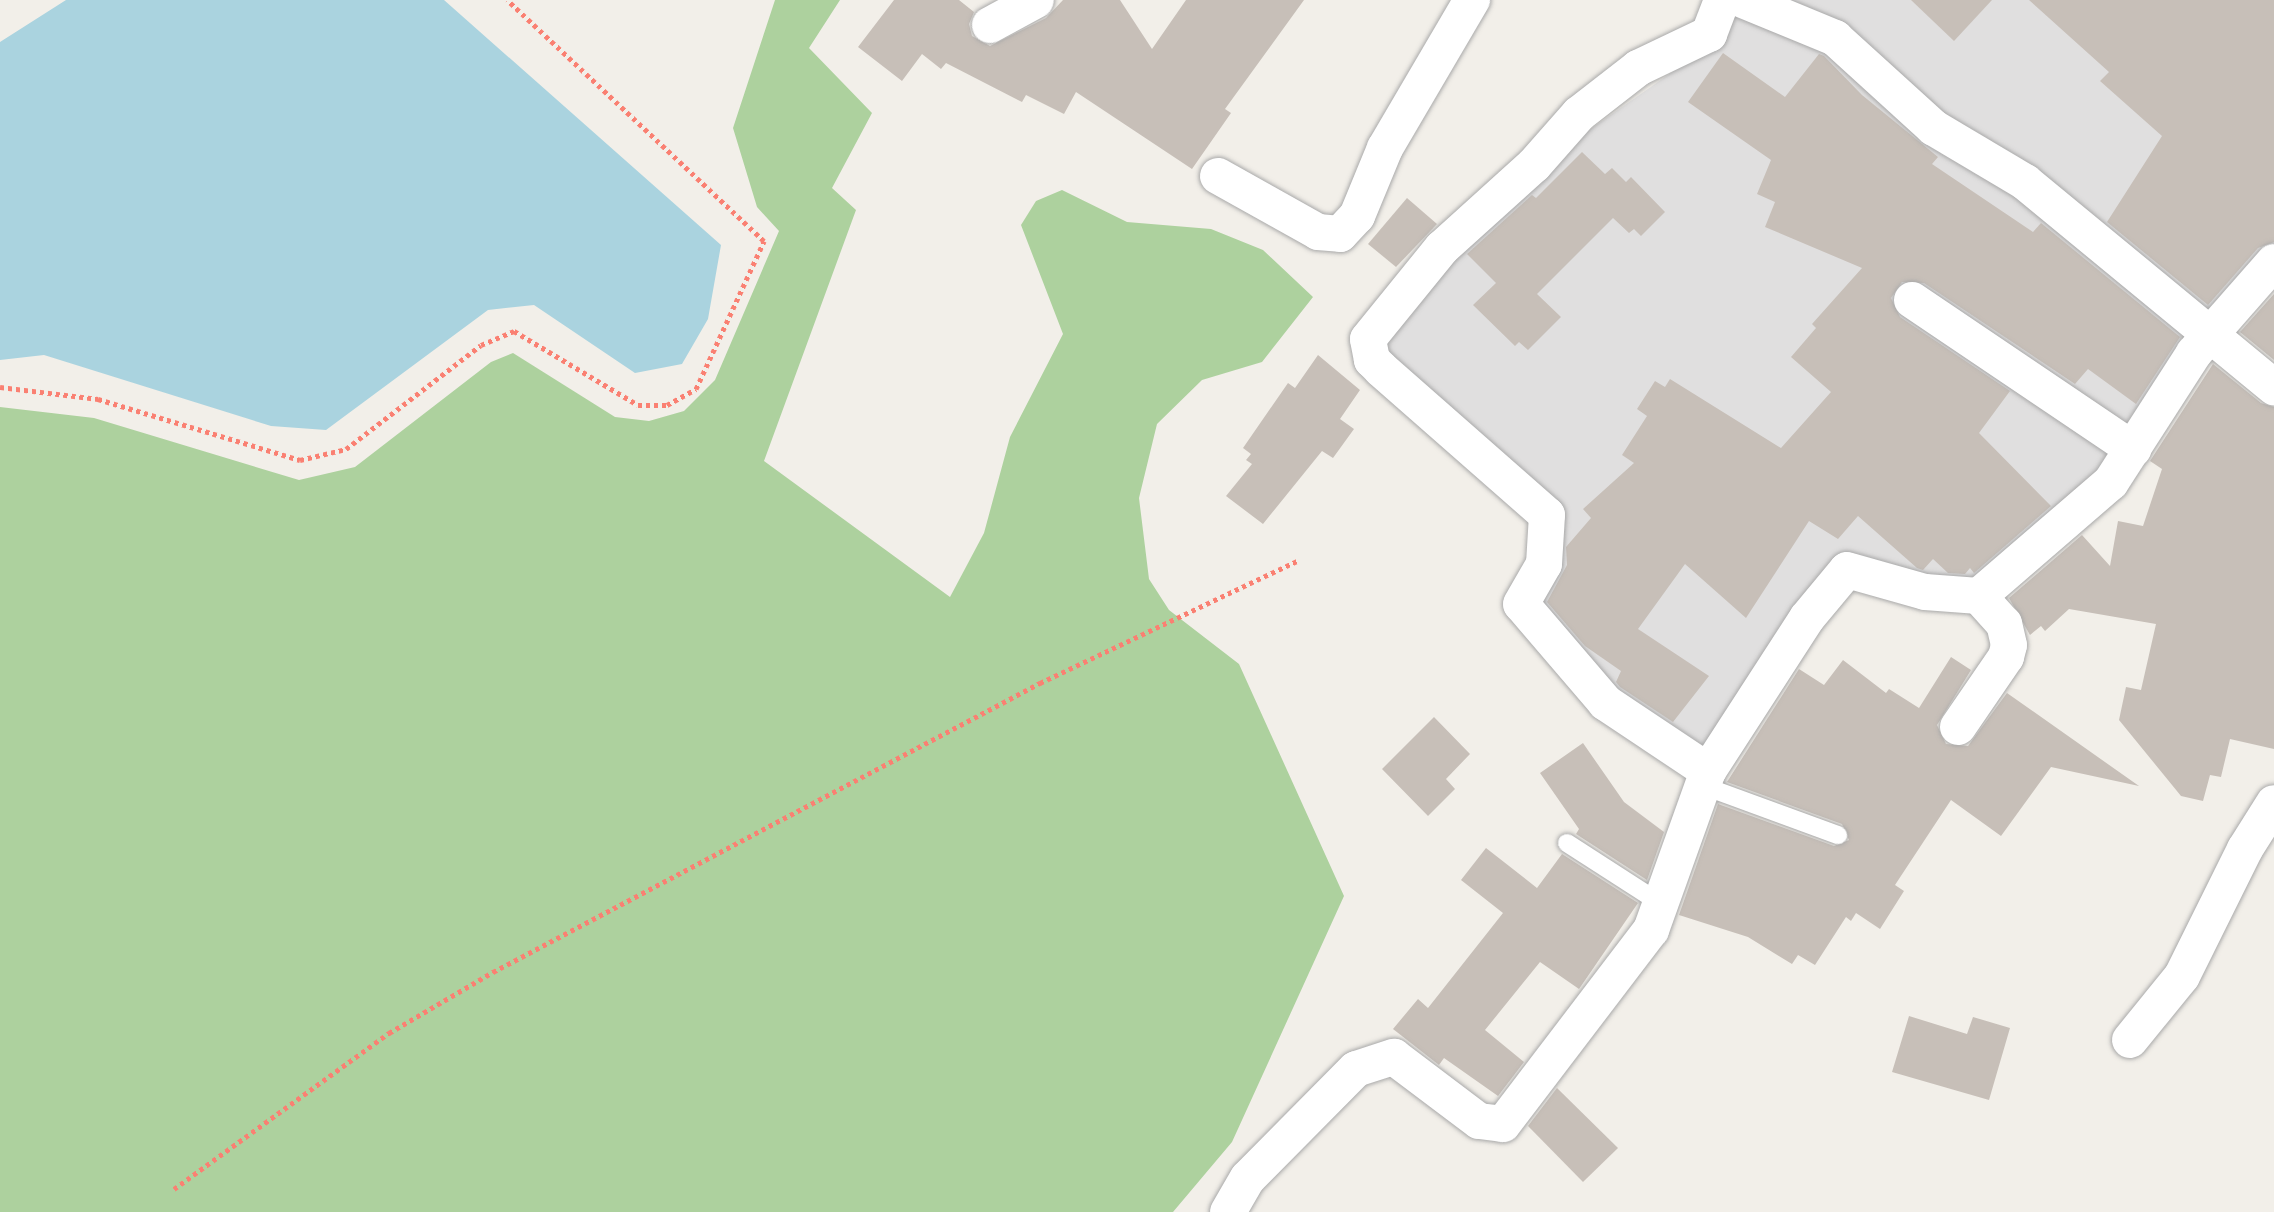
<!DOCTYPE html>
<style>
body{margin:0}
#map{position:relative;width:2274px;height:1212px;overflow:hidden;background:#f2efe9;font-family:"Fira Sans",sans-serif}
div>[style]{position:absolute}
.residential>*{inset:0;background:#e0dfdf}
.forest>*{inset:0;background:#add19e}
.water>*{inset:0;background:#aad3df}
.building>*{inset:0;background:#c7bfb8}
.path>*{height:5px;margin-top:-2.5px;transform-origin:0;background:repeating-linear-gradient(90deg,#fa8072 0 4px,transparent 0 8px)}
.roads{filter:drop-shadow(0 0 2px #a9a9a9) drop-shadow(0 0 2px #a9a9a9)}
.service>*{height:18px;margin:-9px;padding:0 9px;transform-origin:9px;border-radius:9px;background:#fff}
.minor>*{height:36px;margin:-18px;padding:0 18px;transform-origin:18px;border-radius:18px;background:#fff}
span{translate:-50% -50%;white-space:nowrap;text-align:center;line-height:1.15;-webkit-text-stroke:7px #fff;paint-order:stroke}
</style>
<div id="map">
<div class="residential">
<i style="clip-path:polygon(1767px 0,2274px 0,2274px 244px,2211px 318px)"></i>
<i style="clip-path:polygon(1738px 10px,1826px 44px,2180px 325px,2182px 351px,2104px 474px,1978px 583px,1842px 562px,1707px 753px,1610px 699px,1533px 607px,1564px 514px,1380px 352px,1445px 256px,1585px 133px,1715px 42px)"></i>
</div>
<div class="forest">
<i style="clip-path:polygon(775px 0,840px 0,809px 48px,872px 113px,832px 188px,856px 210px,764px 461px,950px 597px,984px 533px,1010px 437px,1063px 334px,1021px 225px,1036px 201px,1062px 190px,1127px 222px,1211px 229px,1263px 250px,1313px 297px,1262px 362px,1202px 380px,1157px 424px,1139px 498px,1149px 579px,1169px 610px,1239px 664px,1344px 896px,1232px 1142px,1173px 1212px,0 1212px,0 407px,94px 418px,299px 480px,355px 467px,491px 362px,513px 353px,615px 417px,649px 421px,684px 411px,715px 380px,779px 231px,757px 207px,733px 128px)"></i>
</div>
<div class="water">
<i style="clip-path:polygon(66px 0,444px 0,721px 245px,708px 319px,682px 364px,635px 373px,534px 305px,488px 310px,326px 430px,271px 426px,44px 355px,0 360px,0 42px)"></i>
</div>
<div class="building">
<i style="clip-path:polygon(894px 0,959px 0,974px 12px,969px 24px,972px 36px,990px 46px,1046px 18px,1063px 0,1120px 0,1152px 49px,1186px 0,1304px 0,1225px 109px,1231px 113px,1192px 169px,1076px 92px,1064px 114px,1026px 95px,1022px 102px,946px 63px,941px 69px,922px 54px,902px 81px,858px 47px)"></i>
<i style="clip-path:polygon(1911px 0,1992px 0,1954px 41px)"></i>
<i style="clip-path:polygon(2029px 0,2274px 0,2274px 242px,2258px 248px,2208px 305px,2107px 222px,2162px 136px,2100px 81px,2109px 72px)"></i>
<i style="clip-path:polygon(1723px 53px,1785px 97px,1819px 54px,1824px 56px,1862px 95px,1938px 157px,1932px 164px,2033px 232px,2041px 223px,2180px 337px,2136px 404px,2088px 369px,2075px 384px,1924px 283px,1902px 282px,1891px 298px,1900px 317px,2010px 391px,1979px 433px,2051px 506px,1974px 573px,1970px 568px,1965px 574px,1948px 573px,1933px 559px,1923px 570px,1917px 568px,1858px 516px,1838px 539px,1809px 521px,1746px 618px,1685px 564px,1638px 629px,1709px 676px,1673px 722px,1620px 687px,1616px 682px,1621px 671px,1585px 646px,1547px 602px,1567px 565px,1566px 547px,1591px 518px,1583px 509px,1634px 463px,1622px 455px,1647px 416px,1637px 409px,1655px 381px,1665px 387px,1670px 379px,1781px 448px,1831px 392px,1791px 357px,1816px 328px,1812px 324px,1862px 268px,1765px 227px,1775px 202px,1757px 194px,1771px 160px,1688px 102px)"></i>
<i style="clip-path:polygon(1582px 152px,1605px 174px,1612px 168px,1626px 182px,1631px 177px,1665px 212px,1641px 236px,1634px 229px,1629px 233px,1613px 218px,1537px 294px,1561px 317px,1528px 350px,1519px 342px,1515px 346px,1473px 305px,1496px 283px,1467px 254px,1532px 195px,1536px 198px)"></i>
<i style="clip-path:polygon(1407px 198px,1437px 224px,1396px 267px,1368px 244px)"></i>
<i style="clip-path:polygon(2274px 294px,2274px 360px,2240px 332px)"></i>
<i style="clip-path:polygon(1318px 355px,1360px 390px,1340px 419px,1354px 429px,1333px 458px,1322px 451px,1263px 524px,1226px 496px,1252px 464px,1246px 460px,1251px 454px,1243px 448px,1288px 383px,1295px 388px)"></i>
<i style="clip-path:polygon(2213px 364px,2261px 403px,2274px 407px,2274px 749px,2230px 739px,2221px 777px,2210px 775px,2203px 801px,2181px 796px,2119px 720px,2126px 687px,2141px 690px,2156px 624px,2069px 609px,2045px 631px,2041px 626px,2030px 635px,2009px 598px,2082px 535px,2110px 566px,2118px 521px,2143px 526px,2162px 469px,2150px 461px)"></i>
<i style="clip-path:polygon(1951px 657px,1971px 670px,1937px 725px,1946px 744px,1968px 746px,2007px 693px,2139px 786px,2051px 767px,2001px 836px,1951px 800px,1895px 885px,1904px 891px,1880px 929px,1856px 913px,1851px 921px,1846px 917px,1815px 965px,1798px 955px,1792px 964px,1748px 937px,1679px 915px,1718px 804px,1834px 846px,1849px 840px,1842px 824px,1727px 782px,1799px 669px,1824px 685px,1843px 660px,1886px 693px,1889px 689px,1919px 708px)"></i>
<i style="clip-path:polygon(1434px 717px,1470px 754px,1446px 779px,1455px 789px,1428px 816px,1382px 769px)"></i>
<i style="clip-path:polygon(1583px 743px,1624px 802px,1664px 832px,1647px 880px,1576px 834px,1579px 829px,1540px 773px)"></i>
<i style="clip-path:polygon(1486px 848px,1537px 888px,1562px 854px,1638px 903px,1579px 989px,1540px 962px,1485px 1030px,1524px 1062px,1498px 1096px,1444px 1058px,1439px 1065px,1393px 1029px,1418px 999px,1428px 1008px,1503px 913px,1461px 880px)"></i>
<i style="clip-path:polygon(1909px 1016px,1967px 1034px,1973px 1017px,2010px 1028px,1989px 1100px,1892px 1072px)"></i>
<i style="clip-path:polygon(1557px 1088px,1618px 1148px,1583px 1182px,1528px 1126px)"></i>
</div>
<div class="path">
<i style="left:0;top:387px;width:99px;rotate:7deg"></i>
<i style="left:98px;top:399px;width:211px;rotate:16.8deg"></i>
<i style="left:300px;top:460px;width:47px;rotate:-13.4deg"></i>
<i style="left:346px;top:449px;width:170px;rotate:-37.6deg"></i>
<i style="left:481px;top:345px;width:36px;rotate:-23deg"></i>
<i style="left:514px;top:331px;width:144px;rotate:30.8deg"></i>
<i style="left:638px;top:405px;width:29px"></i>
<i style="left:667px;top:405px;width:33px;rotate:-29deg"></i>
<i style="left:696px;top:389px;width:163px;rotate:-65.3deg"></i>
<i style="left:764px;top:241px;width:352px;rotate:-136.8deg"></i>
<i style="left:174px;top:1189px;width:266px;rotate:-36deg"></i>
<i style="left:389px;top:1033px;width:121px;rotate:-30.4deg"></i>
<i style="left:493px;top:972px;width:619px;rotate:-27.85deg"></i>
<i style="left:1040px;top:683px;width:287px;rotate:-25.4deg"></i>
</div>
<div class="roads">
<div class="service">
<i style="left:1701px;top:785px;width:146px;rotate:20.1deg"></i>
<i style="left:1567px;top:843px;width:111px;rotate:32.8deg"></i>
</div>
<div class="minor">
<i style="left:1743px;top:0;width:100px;rotate:22.4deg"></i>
<i style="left:1835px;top:38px;width:134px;rotate:42.3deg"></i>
<i style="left:1934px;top:128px;width:106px;rotate:30.7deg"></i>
<i style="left:2025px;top:182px;width:323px;rotate:39.5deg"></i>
<i style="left:990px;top:25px;width:52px;rotate:-28.5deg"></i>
<i style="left:1218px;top:176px;width:115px;rotate:29.2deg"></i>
<i style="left:1318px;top:232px;width:22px;rotate:5deg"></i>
<i style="left:1340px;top:234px;width:25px;rotate:-47deg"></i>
<i style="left:1357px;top:216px;width:74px;rotate:-67.6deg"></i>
<i style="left:1385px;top:148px;width:172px;rotate:-59.6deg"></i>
<i style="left:1912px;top:300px;width:267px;rotate:34deg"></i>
<i style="left:1958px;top:727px;width:85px;rotate:-55.6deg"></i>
<i style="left:2006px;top:657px;width:12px;rotate:-76deg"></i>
<i style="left:2009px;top:645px;width:22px;rotate:-103deg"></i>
<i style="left:2004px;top:624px;width:38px;rotate:-132deg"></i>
<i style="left:1708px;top:771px;width:123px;rotate:-146.3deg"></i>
<i style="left:1606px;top:703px;width:130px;rotate:-130.6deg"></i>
<i style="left:1521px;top:604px;width:46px;rotate:-60.1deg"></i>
<i style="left:1544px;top:564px;width:49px;rotate:-86.5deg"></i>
<i style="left:1547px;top:515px;width:221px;rotate:-138.7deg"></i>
<i style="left:1381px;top:369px;width:13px;rotate:-135deg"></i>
<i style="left:1372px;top:360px;width:21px;rotate:-101deg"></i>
<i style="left:1368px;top:339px;width:117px;rotate:-50.9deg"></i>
<i style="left:1442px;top:248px;width:124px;rotate:-42.1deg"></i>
<i style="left:1534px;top:165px;width:68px;rotate:-48.6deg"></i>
<i style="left:1579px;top:114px;width:75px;rotate:-37.9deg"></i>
<i style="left:1638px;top:68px;width:79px;rotate:-25.6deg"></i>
<i style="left:1709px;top:34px;width:36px;rotate:-69deg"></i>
<i style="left:2130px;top:1040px;width:82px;rotate:-50.9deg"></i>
<i style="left:2182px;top:976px;width:142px;rotate:-63.6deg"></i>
<i style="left:2245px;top:849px;width:54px;rotate:-57.8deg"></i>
<i style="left:1228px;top:1212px;width:39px;rotate:-60deg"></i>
<i style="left:1248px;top:1178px;width:153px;rotate:-45.3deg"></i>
<i style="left:1356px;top:1069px;width:40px;rotate:-18deg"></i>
<i style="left:1394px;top:1057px;width:106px;rotate:37deg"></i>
<i style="left:1479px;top:1121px;width:24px;rotate:7deg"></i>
<i style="left:1503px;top:1124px;width:244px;rotate:-52.7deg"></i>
<i style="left:1651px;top:930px;width:169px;rotate:-70.3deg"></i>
<i style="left:1708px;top:771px;width:182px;rotate:-57.1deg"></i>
<i style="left:1807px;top:618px;width:62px;rotate:-50.2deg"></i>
<i style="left:1847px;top:570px;width:81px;rotate:15.8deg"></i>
<i style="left:1925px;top:592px;width:54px;rotate:4.2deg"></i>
<i style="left:1979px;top:596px;width:174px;rotate:-40.8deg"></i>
<i style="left:2111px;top:482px;width:153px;rotate:-57.2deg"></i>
<i style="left:2194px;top:353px;width:121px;rotate:-48.7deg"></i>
</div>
</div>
</div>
